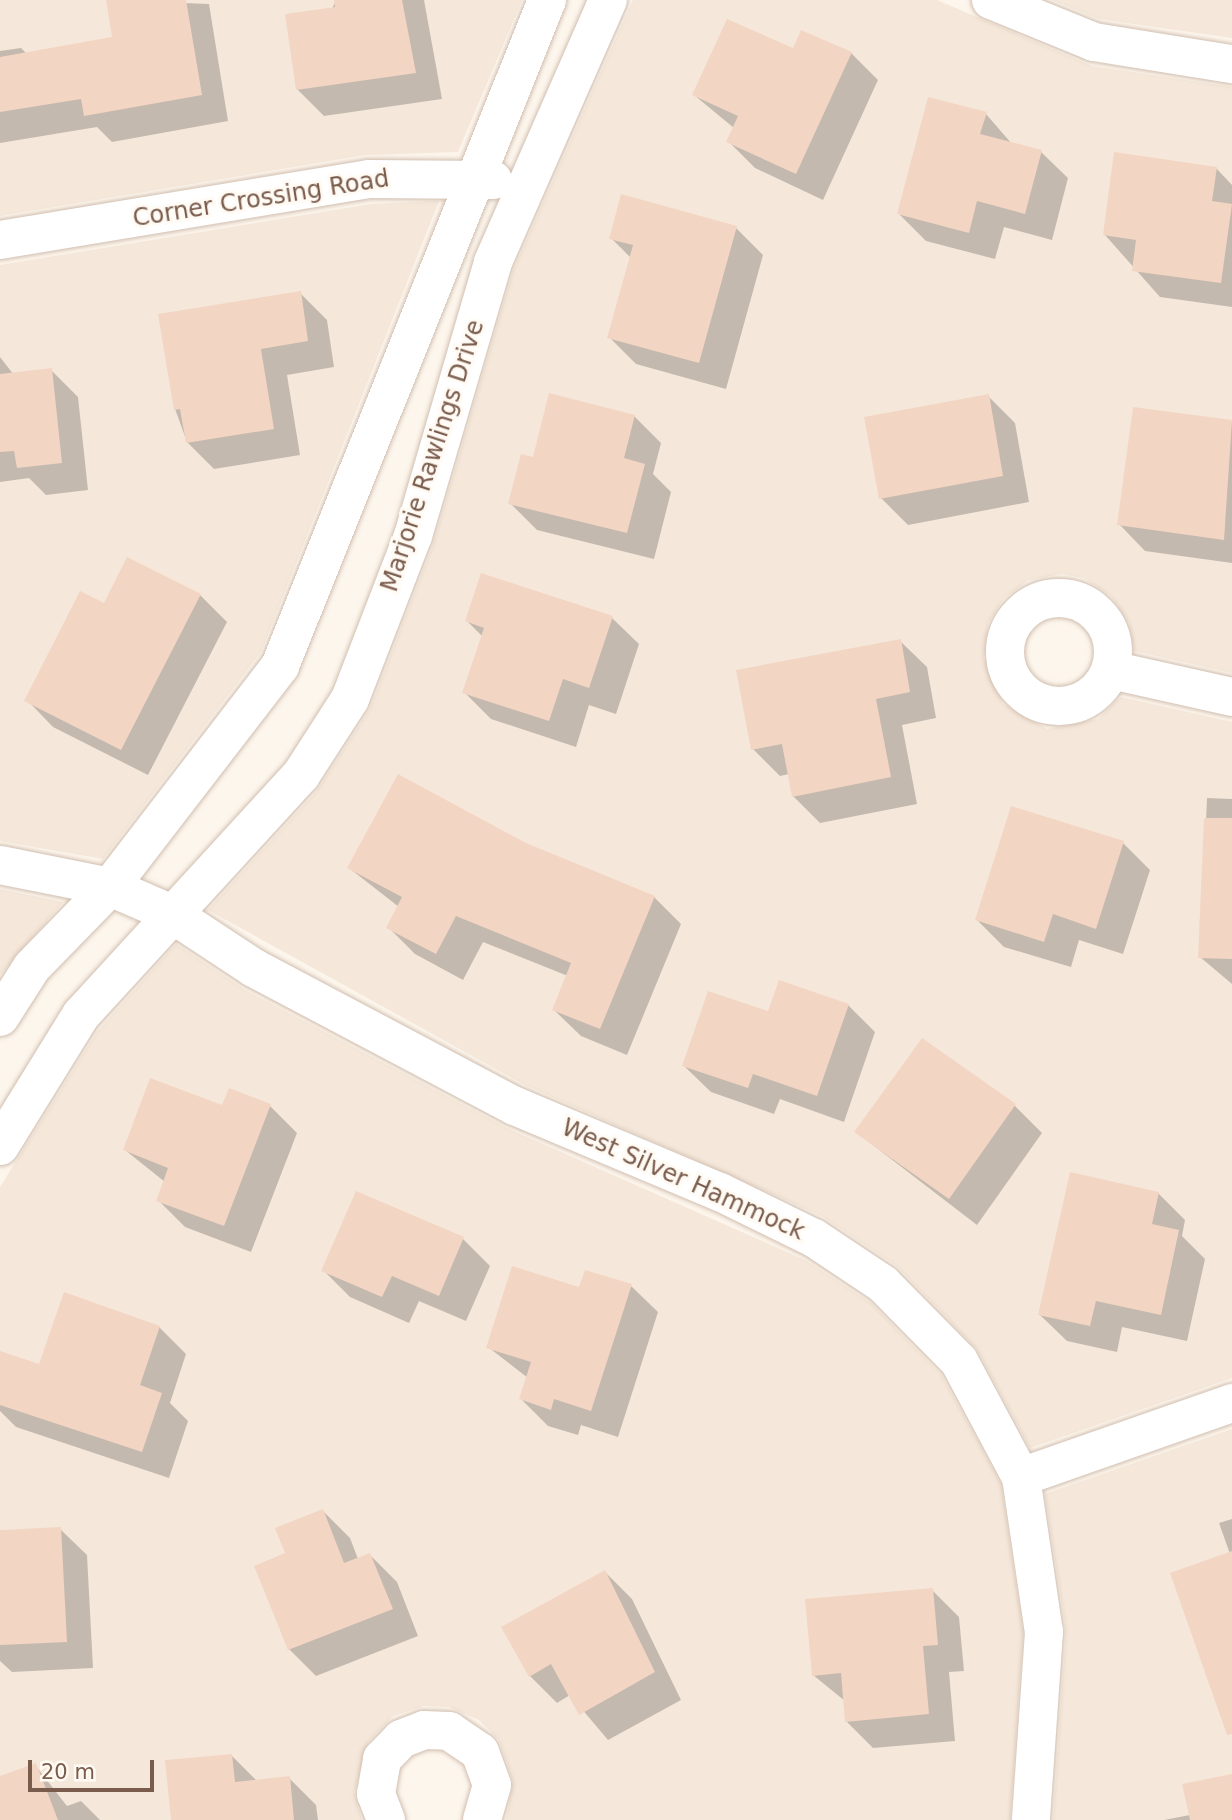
<!DOCTYPE html>
<style>
body{margin:0}
#map{position:relative;width:1232px;height:1820px;overflow:hidden;background:#fdf6ec;font-family:"DejaVu Sans",sans-serif}
div>[style]{position:absolute}
.residential>*{inset:0;background:#f5e8da}
.shadow>*{inset:0;background:#0003}
.building>*{inset:0;background:#f3d5c3}
.roads{filter:drop-shadow(0 0 2px #d1beb0) drop-shadow(0 0 2px #d1beb0)}
.minor>*{height:38px;margin:-19px;padding:0 19px;transform-origin:19px;border-radius:19px;background:#fff}
.minor>.ring{margin:-19px;padding:0;box-sizing:content-box;background:none;border:38px solid #fff;border-radius:50%}
span{translate:-50% -50%;white-space:nowrap;text-align:center;line-height:1.15;-webkit-text-stroke:6px #fffaf3;paint-order:stroke}
.street-label{font-size:24px;color:#7a5c4d}
.scale{position:absolute;left:28px;top:1760px;width:126px;height:32px;box-sizing:border-box;border:4px solid #7a5c4d;border-top:0;padding-left:9px;font-size:21px;line-height:24px;white-space:nowrap;color:#7a5c4d;-webkit-text-stroke:5px #fffaf3;paint-order:stroke}
</style>
<div id="map">
<div class="residential">
<i style="clip-path:polygon(0 0,522px 0,458px 152px,365px 155px,0 216px)"></i>
<i style="clip-path:polygon(633px 0,937px 0,1092px 66px,1232px 87px,1232px 673px,1134px 651px,1129px 623px,1111px 596px,1084px 578px,1061px 574px,1029px 580px,1004px 598px,988px 623px,984px 658px,1003px 704px,1047px 729px,1098px 719px,1121px 697px,1232px 722px,1232px 1378px,1030px 1448px,977px 1349px,897px 1266px,822px 1216px,523px 1084px,208px 910px,316px 792px,370px 709px,433px 545px,513px 271px)"></i>
<i style="clip-path:polygon(1052px 0,1232px 0,1232px 38px,1099px 19px)"></i>
<i style="clip-path:polygon(439px 201px,261px 652px,103px 859px,0 841px,0 265px,371px 204px)"></i>
<i style="clip-path:polygon(0 889px,63px 902px,0 975px)"></i>
<i style="clip-path:polygon(176px 944px,245px 990px,507px 1128px,805px 1260px,871px 1303px,942px 1376px,1001px 1484px,1023px 1632px,1010px 1820px,506px 1820px,513px 1781px,499px 1740px,479px 1720px,449px 1707px,424px 1706px,393px 1716px,368px 1742px,354px 1792px,362px 1820px,0 1820px,0 1187px,97px 1032px)"></i>
<i style="clip-path:polygon(1232px 1429px,1232px 1820px,1053px 1820px,1066px 1631px,1045px 1494px)"></i>
</div>
<div class="shadow">
<i style="clip-path:polygon(108px 0,209px 4px,228px 121px,112px 142px,97px 127px,0 143px,0 51px,21px 48px,27px 54px,114px 39px)"></i>
<i style="clip-path:polygon(336px 0,424px 0,442px 99px,324px 116px,297px 89px)"></i>
<i style="clip-path:polygon(794px 51px,851px 53px,878px 80px,823px 200px,755px 168px,728px 141px,734px 128px,694px 95px)"></i>
<i style="clip-path:polygon(986px 114px,1012px 144px,1041px 152px,1068px 178px,1052px 240px,1004px 227px,995px 259px,926px 241px,899px 214px)"></i>
<i style="clip-path:polygon(1216px 168px,1232px 185px,1232px 307px,1160px 297px,1105px 235px)"></i>
<i style="clip-path:polygon(736px 228px,763px 255px,726px 389px,636px 364px,609px 337px,631px 258px,611px 238px)"></i>
<i style="clip-path:polygon(300px 293px,327px 320px,334px 367px,287px 375px,300px 455px,214px 469px,187px 442px,175px 409px)"></i>
<i style="clip-path:polygon(0 357px,14px 375px,51px 370px,78px 397px,88px 490px,46px 495px,29px 478px,0 482px)"></i>
<i style="clip-path:polygon(988px 396px,1015px 423px,1029px 502px,908px 525px,881px 498px)"></i>
<i style="clip-path:polygon(1134px 409px,1232px 422px,1232px 563px,1145px 551px,1119px 524px)"></i>
<i style="clip-path:polygon(634px 416px,661px 443px,653px 474px,671px 492px,654px 559px,537px 530px,510px 503px,534px 459px)"></i>
<i style="clip-path:polygon(200px 595px,227px 622px,148px 775px,53px 727px,27px 700px)"></i>
<i style="clip-path:polygon(612px 618px,639px 644px,616px 714px,589px 705px,576px 747px,491px 719px,464px 692px,483px 637px,467px 621px)"></i>
<i style="clip-path:polygon(900px 641px,927px 667px,936px 718px,902px 725px,917px 804px,820px 823px,793px 796px,789px 774px,780px 776px,753px 749px)"></i>
<i style="clip-path:polygon(1207px 798px,1232px 799px,1232px 984px,1200px 957px)"></i>
<i style="clip-path:polygon(1123px 843px,1150px 870px,1123px 954px,1079px 940px,1071px 967px,1004px 947px,977px 920px)"></i>
<i style="clip-path:polygon(525px 845px,654px 897px,681px 924px,627px 1055px,581px 1036px,554px 1010px,568px 976px,483px 942px,463px 980px,415px 954px,388px 927px,399px 907px,349px 868px)"></i>
<i style="clip-path:polygon(848px 1005px,875px 1032px,844px 1122px,780px 1099px,774px 1114px,711px 1092px,684px 1066px,769px 1013px)"></i>
<i style="clip-path:polygon(922px 1040px,1015px 1106px,1042px 1133px,977px 1225px,856px 1132px)"></i>
<i style="clip-path:polygon(270px 1106px,297px 1133px,251px 1252px,185px 1227px,158px 1200px,165px 1182px,125px 1150px,223px 1108px)"></i>
<i style="clip-path:polygon(1158px 1193px,1185px 1220px,1182px 1236px,1205px 1259px,1187px 1341px,1122px 1327px,1117px 1352px,1067px 1341px,1040px 1315px)"></i>
<i style="clip-path:polygon(463px 1239px,490px 1266px,466px 1321px,419px 1301px,409px 1323px,350px 1297px,323px 1270px)"></i>
<i style="clip-path:polygon(631px 1286px,658px 1312px,618px 1437px,581px 1425px,578px 1435px,548px 1426px,521px 1399px,528px 1378px,488px 1347px,580px 1289px)"></i>
<i style="clip-path:polygon(159px 1327px,186px 1354px,170px 1403px,188px 1421px,169px 1478px,16px 1427px,0 1411px,0 1368px,41px 1367px)"></i>
<i style="clip-path:polygon(323px 1511px,350px 1538px,358px 1559px,370px 1555px,397px 1582px,418px 1636px,316px 1676px,289px 1649px,288px 1554px)"></i>
<i style="clip-path:polygon(1232px 1519px,1232px 1701px,1230px 1554px,1219px 1523px)"></i>
<i style="clip-path:polygon(60px 1529px,87px 1555px,93px 1668px,12px 1672px,0 1661px,0 1532px)"></i>
<i style="clip-path:polygon(605px 1572px,632px 1599px,681px 1700px,608px 1740px,570px 1695px,557px 1703px,530px 1676px)"></i>
<i style="clip-path:polygon(932px 1590px,959px 1617px,964px 1671px,949px 1672px,955px 1741px,873px 1748px,846px 1721px,845px 1701px,813px 1675px)"></i>
<i style="clip-path:polygon(231px 1755px,257px 1781px,289px 1778px,316px 1805px,318px 1820px,173px 1820px)"></i>
<i style="clip-path:polygon(35px 1765px,67px 1806px,81px 1801px,100px 1820px,0 1820px,0 1778px)"></i>
<i style="clip-path:polygon(1232px 1776px,1232px 1820px,1164px 1820px,1190px 1815px)"></i>
</div>
<div class="building">
<i style="clip-path:polygon(106px 0,186px 0,202px 95px,84px 116px,81px 99px,0 112px,0 57px,112px 37px)"></i>
<i style="clip-path:polygon(334px 0,402px 0,416px 73px,296px 90px,285px 14px,335px 7px)"></i>
<i style="clip-path:polygon(727px 19px,793px 48px,801px 30px,852px 52px,796px 174px,726px 142px,738px 116px,692px 95px)"></i>
<i style="clip-path:polygon(928px 97px,987px 112px,980px 134px,1042px 150px,1025px 214px,977px 201px,969px 233px,897px 214px)"></i>
<i style="clip-path:polygon(1114px 152px,1217px 167px,1212px 201px,1232px 204px,1221px 283px,1132px 271px,1136px 240px,1103px 235px)"></i>
<i style="clip-path:polygon(621px 194px,737px 226px,699px 363px,607px 338px,633px 245px,609px 239px)"></i>
<i style="clip-path:polygon(301px 291px,308px 341px,261px 349px,274px 429px,186px 443px,180px 409px,174px 410px,158px 314px)"></i>
<i style="clip-path:polygon(52px 368px,62px 463px,17px 468px,14px 451px,0 452px,0 374px)"></i>
<i style="clip-path:polygon(549px 393px,635px 415px,624px 458px,645px 464px,627px 533px,508px 504px,521px 454px,533px 457px)"></i>
<i style="clip-path:polygon(989px 394px,1003px 476px,879px 499px,864px 417px)"></i>
<i style="clip-path:polygon(1133px 407px,1232px 420px,1224px 540px,1117px 525px)"></i>
<i style="clip-path:polygon(127px 557px,201px 594px,121px 750px,24px 701px,80px 591px,104px 603px)"></i>
<i style="clip-path:polygon(481px 573px,613px 616px,589px 688px,563px 679px,549px 721px,462px 693px,484px 628px,465px 621px)"></i>
<i style="clip-path:polygon(901px 639px,910px 692px,876px 699px,891px 777px,792px 797px,782px 744px,751px 750px,736px 670px)"></i>
<i style="clip-path:polygon(398px 774px,526px 843px,655px 896px,600px 1029px,552px 1010px,571px 963px,456px 916px,436px 954px,386px 928px,402px 897px,347px 868px)"></i>
<i style="clip-path:polygon(1011px 806px,1124px 841px,1096px 929px,1053px 914px,1044px 942px,975px 920px)"></i>
<i style="clip-path:polygon(1204px 818px,1232px 818px,1232px 959px,1198px 958px)"></i>
<i style="clip-path:polygon(779px 980px,849px 1004px,817px 1096px,753px 1074px,748px 1088px,682px 1066px,708px 991px,768px 1011px)"></i>
<i style="clip-path:polygon(922px 1038px,1016px 1104px,949px 1199px,854px 1132px)"></i>
<i style="clip-path:polygon(150px 1078px,222px 1105px,229px 1088px,271px 1104px,224px 1226px,156px 1201px,168px 1168px,123px 1150px)"></i>
<i style="clip-path:polygon(1070px 1172px,1159px 1192px,1152px 1224px,1179px 1230px,1161px 1315px,1096px 1301px,1090px 1326px,1038px 1315px)"></i>
<i style="clip-path:polygon(356px 1191px,464px 1237px,439px 1296px,392px 1276px,382px 1297px,321px 1271px)"></i>
<i style="clip-path:polygon(512px 1266px,579px 1287px,585px 1270px,632px 1284px,591px 1411px,554px 1399px,551px 1410px,519px 1399px,531px 1362px,486px 1348px)"></i>
<i style="clip-path:polygon(64px 1292px,160px 1326px,140px 1385px,162px 1393px,142px 1452px,0 1405px,0 1351px,39px 1364px)"></i>
<i style="clip-path:polygon(323px 1509px,344px 1563px,370px 1553px,393px 1609px,288px 1650px,254px 1566px,285px 1553px,275px 1528px)"></i>
<i style="clip-path:polygon(61px 1527px,67px 1642px,0 1645px,0 1530px)"></i>
<i style="clip-path:polygon(1232px 1551px,1232px 1734px,1227px 1735px,1170px 1573px)"></i>
<i style="clip-path:polygon(605px 1570px,655px 1672px,579px 1715px,551px 1664px,529px 1677px,501px 1627px)"></i>
<i style="clip-path:polygon(933px 1588px,938px 1645px,923px 1646px,929px 1714px,845px 1722px,841px 1673px,812px 1676px,805px 1599px)"></i>
<i style="clip-path:polygon(232px 1754px,235px 1782px,290px 1776px,294px 1820px,171px 1820px,165px 1760px)"></i>
<i style="clip-path:polygon(36px 1763px,58px 1820px,0 1820px,0 1776px)"></i>
<i style="clip-path:polygon(1232px 1774px,1232px 1820px,1190px 1820px,1182px 1784px)"></i>
</div>
<div class="roads">
<div class="minor">
<i style="left:991px;top:0;width:111px;rotate:22.2deg"></i>
<i style="left:1094px;top:42px;width:140px;rotate:9.1deg"></i>
<i style="left:0;top:240px;width:374px;rotate:-9.4deg"></i>
<i style="left:369px;top:179px;width:124px;rotate:0.5deg"></i>
<i class="ring" style="left:1005px;top:598px;width:70px;height:70px"></i>
<i style="left:1111px;top:670px;width:124px;rotate:12.6deg"></i>
<i style="left:0;top:865px;width:112px;rotate:11.3deg"></i>
<i style="left:110px;top:887px;width:68px;rotate:23.5deg"></i>
<i style="left:172px;top:914px;width:98px;rotate:33.4deg"></i>
<i style="left:254px;top:968px;width:295px;rotate:27.9deg"></i>
<i style="left:515px;top:1106px;width:222px;rotate:22.8deg"></i>
<i style="left:720px;top:1192px;width:105px;rotate:26.1deg"></i>
<i style="left:814px;top:1238px;width:83px;rotate:33.7deg"></i>
<i style="left:883px;top:1284px;width:108px;rotate:45.4deg"></i>
<i style="left:959px;top:1361px;width:132px;rotate:61.9deg"></i>
<i style="left:1021px;top:1477px;width:157px;rotate:81.6deg"></i>
<i style="left:1044px;top:1632px;width:188px;rotate:94deg"></i>
<i style="left:0;top:1017px;width:59px;rotate:-57.4deg"></i>
<i style="left:32px;top:967px;width:112px;rotate:-45.7deg"></i>
<i style="left:110px;top:887px;width:279px;rotate:-52.4deg"></i>
<i style="left:280px;top:666px;width:718px;rotate:-68.15deg"></i>
<i style="left:0;top:1146px;width:154px;rotate:-58.3deg"></i>
<i style="left:81px;top:1015px;width:326px;rotate:-47.5deg"></i>
<i style="left:301px;top:775px;width:90px;rotate:-57.2deg"></i>
<i style="left:350px;top:699px;width:175px;rotate:-68.9deg"></i>
<i style="left:413px;top:536px;width:285px;rotate:-73.7deg"></i>
<i style="left:493px;top:262px;width:286px;rotate:-66.3deg"></i>
<i style="left:1021px;top:1477px;width:224px;rotate:-19.3deg"></i>
<i style="left:386px;top:1820px;width:28px;rotate:-111deg"></i>
<i style="left:376px;top:1794px;width:36px;rotate:-80deg"></i>
<i style="left:382px;top:1759px;width:28px;rotate:-46deg"></i>
<i style="left:401px;top:1739px;width:25px;rotate:-21deg"></i>
<i style="left:424px;top:1730px;width:25px;rotate:2deg"></i>
<i style="left:449px;top:1731px;width:37px;rotate:34deg"></i>
<i style="left:480px;top:1752px;width:35px;rotate:70deg"></i>
<i style="left:492px;top:1785px;width:36px;rotate:106deg"></i>
</div>
</div>
<div class="street-label">
<span style="left:261px;top:199px;rotate:-9deg">Corner Crossing Road</span>
<span style="left:433px;top:456px;rotate:-72deg">Marjorie Rawlings Drive</span>
<span style="left:683px;top:1180px;rotate:24deg">West Silver Hammock</span>
</div>
<div class="scale">20 m</div>
</div>
